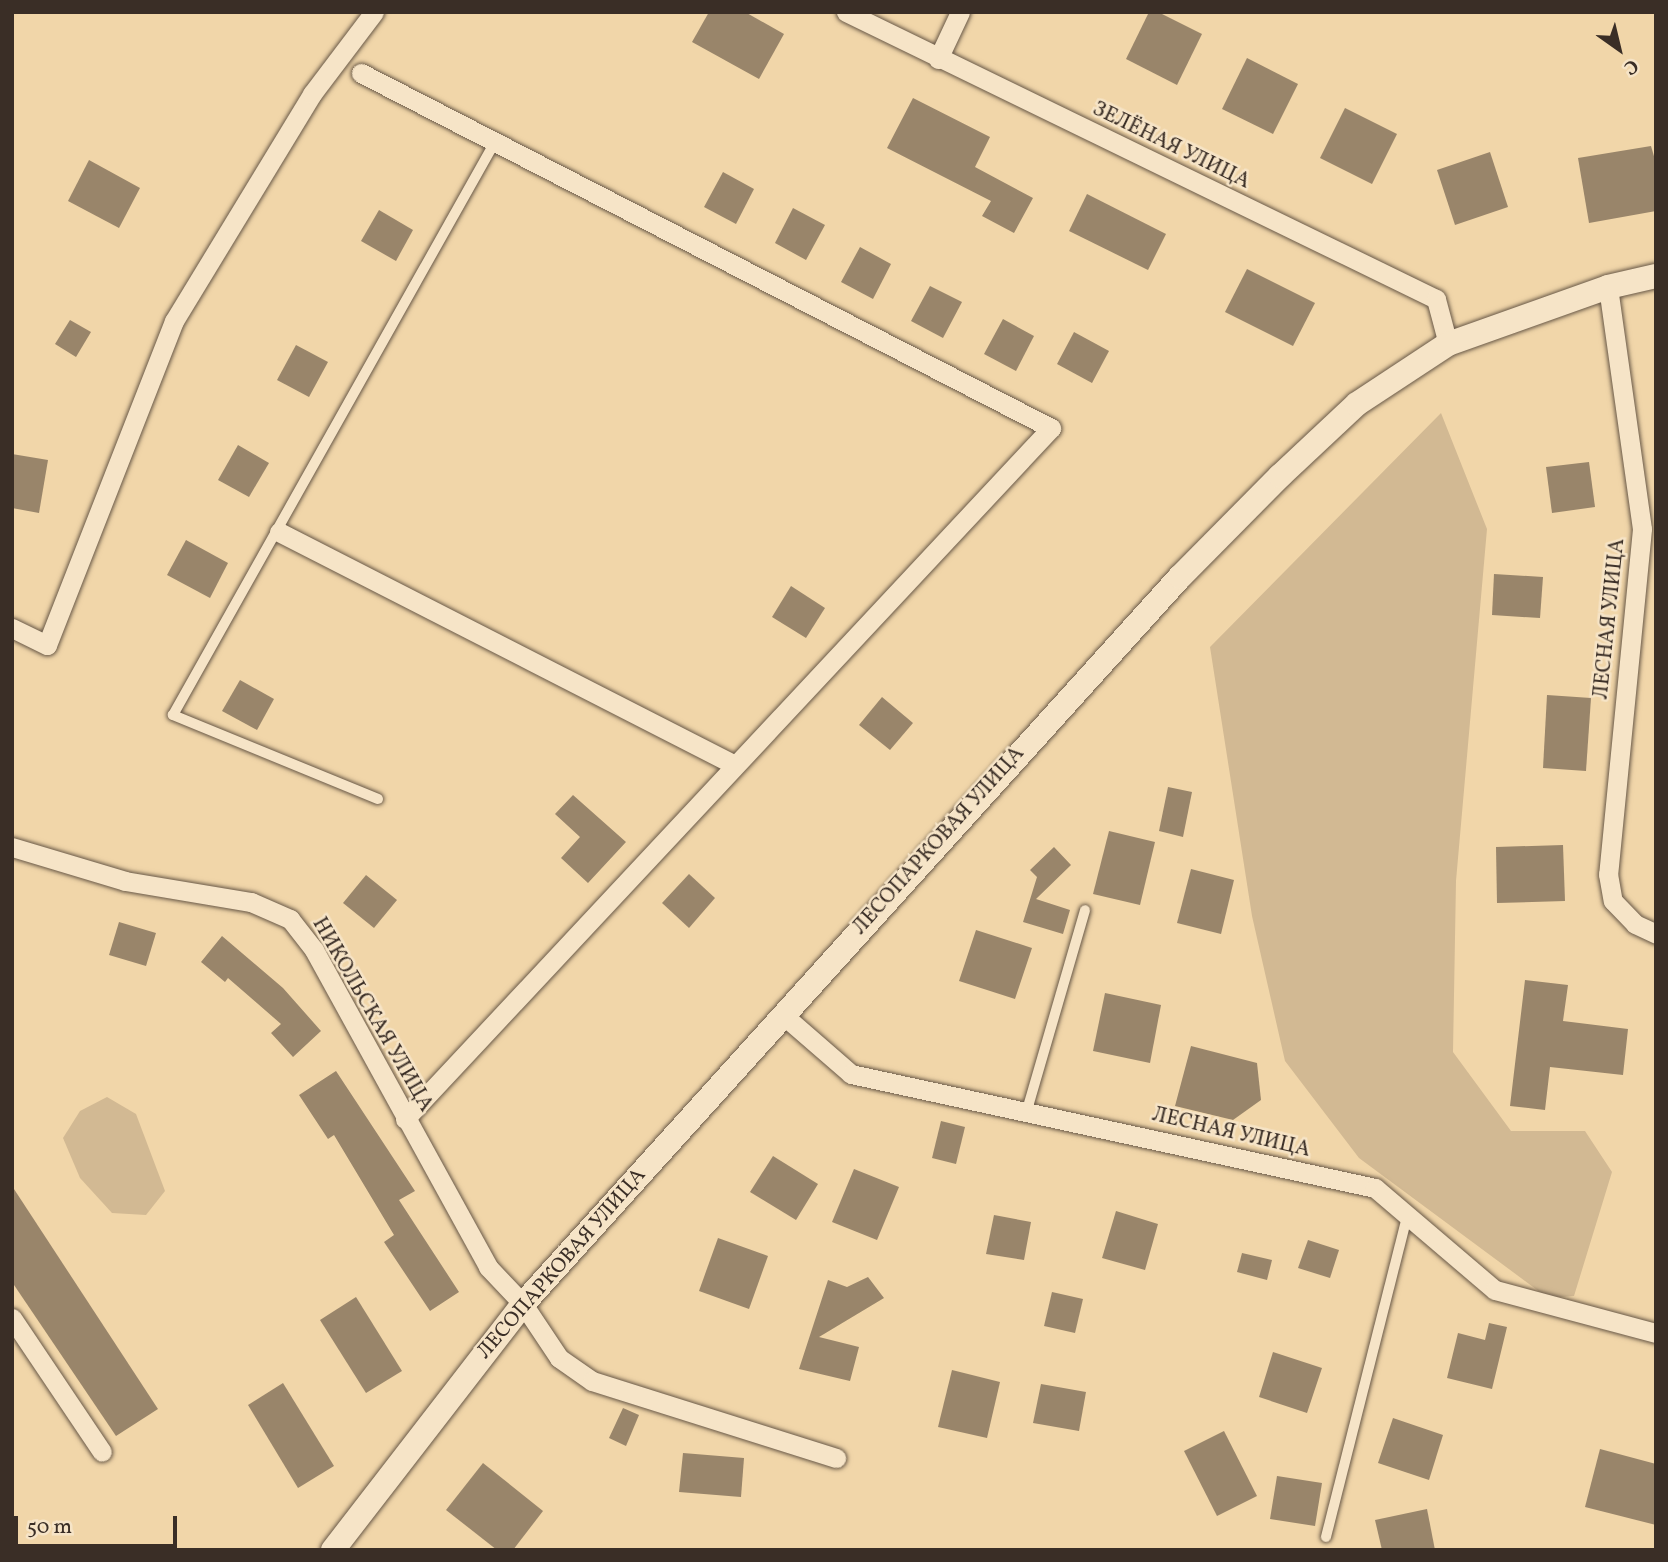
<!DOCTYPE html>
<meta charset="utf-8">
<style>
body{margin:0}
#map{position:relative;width:1668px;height:1562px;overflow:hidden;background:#f1d6a9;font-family:Vollkorn,serif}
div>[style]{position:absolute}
.green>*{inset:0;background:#d2b993}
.building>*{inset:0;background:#99856a}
.roads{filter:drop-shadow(0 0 2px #685847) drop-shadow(0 0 2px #685847)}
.service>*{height:10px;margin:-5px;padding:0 5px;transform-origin:5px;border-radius:5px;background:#f6e4c7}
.minor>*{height:19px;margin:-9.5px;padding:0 9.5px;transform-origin:9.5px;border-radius:9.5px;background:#f6e4c7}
.tertiary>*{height:24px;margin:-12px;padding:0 12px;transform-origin:12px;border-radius:12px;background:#f6e4c7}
span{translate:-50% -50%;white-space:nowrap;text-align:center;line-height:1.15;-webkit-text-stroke:5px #f6e4c7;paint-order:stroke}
.street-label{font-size:21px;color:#3a2e26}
.frame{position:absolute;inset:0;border:14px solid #3a2e26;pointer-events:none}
.north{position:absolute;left:1584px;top:14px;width:70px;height:70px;-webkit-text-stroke:5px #f6e4c7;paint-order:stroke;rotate:146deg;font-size:19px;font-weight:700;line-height:28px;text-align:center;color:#3a2e26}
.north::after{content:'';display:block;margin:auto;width:24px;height:32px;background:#3a2e26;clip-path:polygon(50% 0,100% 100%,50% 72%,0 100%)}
.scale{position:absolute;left:14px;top:1516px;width:163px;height:32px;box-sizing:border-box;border:4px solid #3a2e26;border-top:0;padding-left:9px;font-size:21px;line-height:24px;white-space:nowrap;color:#3a2e26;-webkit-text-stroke:5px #f6e4c7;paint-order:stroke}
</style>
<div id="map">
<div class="green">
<i style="clip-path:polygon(1441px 413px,1487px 529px,1456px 881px,1453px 1052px,1511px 1131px,1585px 1131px,1612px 1172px,1574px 1296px,1548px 1298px,1359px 1158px,1285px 1061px,1252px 916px,1210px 647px)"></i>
<i style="clip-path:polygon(107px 1097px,136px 1114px,165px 1191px,146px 1215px,112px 1213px,80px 1178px,63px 1138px,80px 1111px)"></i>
</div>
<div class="building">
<i style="clip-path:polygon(709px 12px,745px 12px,784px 34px,759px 79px,692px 42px)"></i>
<i style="clip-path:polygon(1149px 12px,1158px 12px,1202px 34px,1177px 85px,1126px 59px)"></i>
<i style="clip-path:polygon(1247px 58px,1298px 84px,1273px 134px,1222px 109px)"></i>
<i style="clip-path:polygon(913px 98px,990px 137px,975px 167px,1033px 198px,1014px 233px,982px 216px,991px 201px,887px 148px)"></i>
<i style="clip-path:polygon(1345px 108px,1397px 134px,1372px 184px,1320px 158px)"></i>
<i style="clip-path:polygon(1651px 146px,1656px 163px,1656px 211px,1589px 223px,1578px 158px)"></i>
<i style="clip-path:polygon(1490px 152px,1508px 207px,1455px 225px,1437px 170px)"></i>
<i style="clip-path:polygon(89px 160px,140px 188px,119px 228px,68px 201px)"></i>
<i style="clip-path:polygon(723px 172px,754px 189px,736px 224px,704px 207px)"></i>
<i style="clip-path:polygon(1087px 194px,1166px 234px,1148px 270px,1069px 231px)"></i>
<i style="clip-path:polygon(793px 208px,825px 225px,806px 260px,775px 243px)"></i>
<i style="clip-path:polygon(379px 210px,413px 230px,396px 261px,361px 241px)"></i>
<i style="clip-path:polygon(860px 247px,891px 264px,873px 299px,841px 282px)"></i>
<i style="clip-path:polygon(1247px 269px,1315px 303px,1293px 346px,1225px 312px)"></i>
<i style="clip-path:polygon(930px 286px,962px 302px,943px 338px,911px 321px)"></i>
<i style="clip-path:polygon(1003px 319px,1034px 336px,1016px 371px,984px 354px)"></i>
<i style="clip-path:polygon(70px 320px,91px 332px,76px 357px,55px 344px)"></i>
<i style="clip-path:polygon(1074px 332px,1109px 351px,1092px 383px,1057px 364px)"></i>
<i style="clip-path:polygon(296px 345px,328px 362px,309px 397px,277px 380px)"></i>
<i style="clip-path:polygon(238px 445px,269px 463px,249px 497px,218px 480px)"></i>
<i style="clip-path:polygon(12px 454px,48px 460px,39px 513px,12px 508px)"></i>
<i style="clip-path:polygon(1589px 462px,1595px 507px,1552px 513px,1546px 467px)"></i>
<i style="clip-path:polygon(186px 540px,228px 563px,210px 598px,167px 575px)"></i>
<i style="clip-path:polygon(1494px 574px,1543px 577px,1540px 618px,1492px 615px)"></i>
<i style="clip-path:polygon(791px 586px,825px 608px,806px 638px,772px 617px)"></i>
<i style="clip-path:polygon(240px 680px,274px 699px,257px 730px,222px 711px)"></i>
<i style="clip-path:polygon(1547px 695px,1591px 698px,1586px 771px,1543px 768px)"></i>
<i style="clip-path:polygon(882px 697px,913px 723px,890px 750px,859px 725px)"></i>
<i style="clip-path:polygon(1168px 787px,1192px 792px,1183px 837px,1159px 831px)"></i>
<i style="clip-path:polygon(573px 795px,626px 842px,588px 883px,561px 858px,580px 837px,555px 814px)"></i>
<i style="clip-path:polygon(1109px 831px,1155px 842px,1140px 905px,1093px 894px)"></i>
<i style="clip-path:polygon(1563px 845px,1565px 901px,1497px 903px,1496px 847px)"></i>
<i style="clip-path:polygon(1054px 847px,1071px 865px,1036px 899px,1070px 910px,1063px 934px,1023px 922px,1037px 877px,1030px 870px)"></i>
<i style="clip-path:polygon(1191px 869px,1234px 880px,1221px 934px,1177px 923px)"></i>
<i style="clip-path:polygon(689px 874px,715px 898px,689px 928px,662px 903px)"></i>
<i style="clip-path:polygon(366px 875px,397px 900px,374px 928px,343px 903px)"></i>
<i style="clip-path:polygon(119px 922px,156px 933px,146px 966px,109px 955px)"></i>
<i style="clip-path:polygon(976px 930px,1032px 948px,1015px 999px,959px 981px)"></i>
<i style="clip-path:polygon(222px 936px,283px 988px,321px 1031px,293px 1057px,271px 1033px,281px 1024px,228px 978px,225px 982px,201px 962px)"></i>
<i style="clip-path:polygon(1525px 980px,1568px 985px,1563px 1021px,1628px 1029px,1623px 1075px,1550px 1067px,1545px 1110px,1510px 1106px)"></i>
<i style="clip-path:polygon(1105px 993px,1161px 1005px,1150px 1063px,1093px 1051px)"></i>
<i style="clip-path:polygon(1191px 1046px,1257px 1063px,1261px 1100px,1233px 1120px,1175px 1106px)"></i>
<i style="clip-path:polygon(336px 1071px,415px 1191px,399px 1200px,459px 1292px,430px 1311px,384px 1242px,394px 1235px,334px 1135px,328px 1139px,299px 1095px)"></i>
<i style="clip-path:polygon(941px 1121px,965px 1127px,956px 1164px,932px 1158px)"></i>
<i style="clip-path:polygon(773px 1156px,818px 1184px,796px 1220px,750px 1192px)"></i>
<i style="clip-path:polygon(854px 1169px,899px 1187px,877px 1240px,832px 1222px)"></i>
<i style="clip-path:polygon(12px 1186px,158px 1409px,116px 1436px,12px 1282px)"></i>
<i style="clip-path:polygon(1116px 1211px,1158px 1224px,1145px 1270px,1102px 1258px)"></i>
<i style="clip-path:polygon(994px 1215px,1031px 1222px,1024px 1260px,986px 1254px)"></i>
<i style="clip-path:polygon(718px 1238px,768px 1256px,749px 1309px,699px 1291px)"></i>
<i style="clip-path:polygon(1308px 1240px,1339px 1250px,1330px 1278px,1298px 1268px)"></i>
<i style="clip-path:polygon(1242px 1253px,1272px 1260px,1267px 1280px,1237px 1272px)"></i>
<i style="clip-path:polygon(868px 1277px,884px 1298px,819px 1337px,859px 1347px,850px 1381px,799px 1369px,828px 1280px,847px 1287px)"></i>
<i style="clip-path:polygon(1052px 1292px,1083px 1299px,1075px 1333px,1044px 1326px)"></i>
<i style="clip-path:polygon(356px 1297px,402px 1371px,366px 1393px,320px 1320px)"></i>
<i style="clip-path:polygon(1489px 1323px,1507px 1327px,1492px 1389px,1447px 1378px,1458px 1333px,1485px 1340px)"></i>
<i style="clip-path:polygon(1273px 1352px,1322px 1368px,1307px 1413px,1259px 1397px)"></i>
<i style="clip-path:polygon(952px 1370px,1000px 1382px,987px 1438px,938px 1427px)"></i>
<i style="clip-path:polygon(283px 1383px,334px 1466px,298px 1488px,248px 1405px)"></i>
<i style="clip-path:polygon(1041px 1384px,1086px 1392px,1079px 1431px,1033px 1423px)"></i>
<i style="clip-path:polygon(623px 1408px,639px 1415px,626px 1446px,609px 1438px)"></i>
<i style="clip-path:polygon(1393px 1418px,1443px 1435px,1429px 1480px,1378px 1463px)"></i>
<i style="clip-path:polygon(1224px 1431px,1257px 1496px,1217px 1516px,1184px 1451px)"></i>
<i style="clip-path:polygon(1600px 1449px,1656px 1464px,1656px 1525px,1585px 1507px)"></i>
<i style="clip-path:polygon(683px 1453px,744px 1458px,741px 1497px,679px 1492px)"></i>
<i style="clip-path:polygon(483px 1463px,543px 1511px,513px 1550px,497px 1550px,446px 1510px)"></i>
<i style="clip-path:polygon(1277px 1476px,1322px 1483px,1315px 1526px,1270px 1519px)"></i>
<i style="clip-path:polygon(1427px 1509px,1435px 1550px,1382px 1550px,1375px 1520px)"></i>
</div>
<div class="roads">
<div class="service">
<i style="left:378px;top:799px;width:222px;rotate:-157.7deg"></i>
<i style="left:173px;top:715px;width:657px;rotate:-60.67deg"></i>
<i style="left:1027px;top:1110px;width:208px;rotate:-73.8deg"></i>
<i style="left:1326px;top:1537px;width:331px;rotate:-75.8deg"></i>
</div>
<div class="minor">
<i style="left:846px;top:12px;width:656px;rotate:25.94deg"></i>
<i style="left:1436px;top:299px;width:47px;rotate:75.1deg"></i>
<i style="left:938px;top:59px;width:52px;rotate:-64.9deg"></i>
<i style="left:361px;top:73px;width:776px;rotate:27.23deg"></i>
<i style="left:1051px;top:428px;width:946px;rotate:133.07deg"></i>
<i style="left:1608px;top:287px;width:244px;rotate:82deg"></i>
<i style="left:1642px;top:529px;width:347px;rotate:95.6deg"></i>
<i style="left:1608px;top:874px;width:27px;rotate:80deg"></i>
<i style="left:1613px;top:901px;width:32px;rotate:46deg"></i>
<i style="left:1635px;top:924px;width:23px;rotate:25deg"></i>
<i style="left:279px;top:532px;width:512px;rotate:27.07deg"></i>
<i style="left:12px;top:628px;width:39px;rotate:26deg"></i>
<i style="left:47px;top:645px;width:348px;rotate:-68.6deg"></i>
<i style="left:174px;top:321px;width:266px;rotate:-58.7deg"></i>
<i style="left:312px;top:94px;width:103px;rotate:-52.9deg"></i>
<i style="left:12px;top:847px;width:118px;rotate:16.7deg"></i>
<i style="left:125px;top:881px;width:128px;rotate:9.5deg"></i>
<i style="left:251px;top:902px;width:43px;rotate:23.6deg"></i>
<i style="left:290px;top:919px;width:39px;rotate:52deg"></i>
<i style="left:314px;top:950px;width:362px;rotate:61.2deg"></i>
<i style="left:488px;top:1267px;width:51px;rotate:46.6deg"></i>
<i style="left:523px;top:1304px;width:65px;rotate:56.3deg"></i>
<i style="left:559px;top:1358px;width:40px;rotate:34.9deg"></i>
<i style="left:592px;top:1381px;width:256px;rotate:17.5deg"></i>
<i style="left:782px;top:1014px;width:91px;rotate:41deg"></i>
<i style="left:851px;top:1074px;width:536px;rotate:12.27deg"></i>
<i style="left:1375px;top:1188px;width:157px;rotate:40.4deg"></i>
<i style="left:1495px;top:1290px;width:167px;rotate:15deg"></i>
<i style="left:12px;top:1318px;width:161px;rotate:56.1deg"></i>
</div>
<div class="tertiary">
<i style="left:333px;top:1550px;width:311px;rotate:-52.3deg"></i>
<i style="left:523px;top:1304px;width:980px;rotate:-47.9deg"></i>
<i style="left:1180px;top:577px;width:142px;rotate:-45.3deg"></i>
<i style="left:1280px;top:476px;width:105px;rotate:-43.1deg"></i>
<i style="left:1357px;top:404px;width:109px;rotate:-33.4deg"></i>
<i style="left:1448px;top:344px;width:170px;rotate:-19.6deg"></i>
<i style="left:1608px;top:287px;width:49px;rotate:-12.9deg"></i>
</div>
</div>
<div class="street-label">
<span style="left:1171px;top:146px;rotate:26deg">ЗЕЛЁНАЯ УЛИЦА</span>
<span style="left:1610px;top:619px;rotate:-84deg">ЛЕСНАЯ УЛИЦА</span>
<span style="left:939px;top:841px;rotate:-48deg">ЛЕСОПАРКОВАЯ УЛИЦА</span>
<span style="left:372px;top:1015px;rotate:60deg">НИКОЛЬСКАЯ УЛИЦА</span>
<span style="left:1231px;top:1133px;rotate:13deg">ЛЕСНАЯ УЛИЦА</span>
<span style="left:562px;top:1264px;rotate:-49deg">ЛЕСОПАРКОВАЯ УЛИЦА</span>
</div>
<div class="frame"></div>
<div class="north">С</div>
<div class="scale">50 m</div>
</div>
